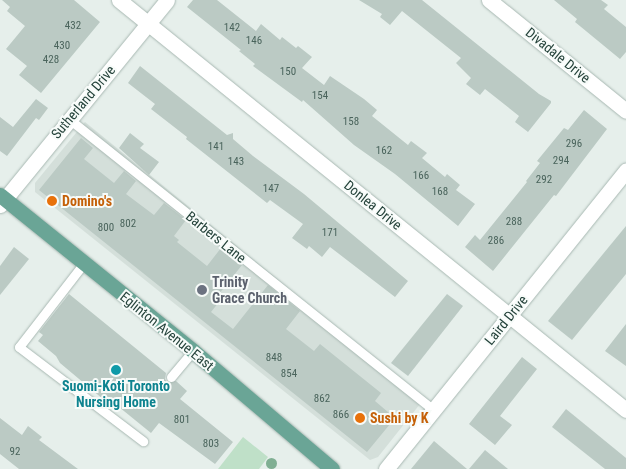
<!DOCTYPE html>
<style>
body{margin:0}
#map{position:relative;width:626px;height:469px;overflow:hidden;background:#e6efeb;font-family:"Roboto Condensed",sans-serif}
div>[style]{position:absolute}
.built>*{inset:0;background:#d4dfda}
.green>*{inset:0;background:#bfe0c8}
.building>*{inset:0;background:#bbcac4}
.roads{filter:drop-shadow(0 0 1px #a8b8b2) drop-shadow(0 0 1px #a8b8b2)}
.lane>*{height:9px;margin:-4.5px;padding:0 4.5px;transform-origin:4.5px;border-radius:4.5px;background:#fff}
.street>*{height:15px;margin:-7.5px;padding:0 7.5px;transform-origin:7.5px;border-radius:7.5px;background:#fff}
.primary>*{height:15px;margin:-7.5px;padding:0 7.5px;transform-origin:7.5px;border-radius:7.5px;background:#6aa596}
.trees>*{width:11px;height:11px;margin:-5.5px;border-radius:50%;background:#80af93}
.dots>*{width:14px;height:14px;translate:-50% -50%;box-sizing:border-box;border:2px solid #f7fbf9;border-radius:50%}
span{translate:-50% -50%;white-space:nowrap;text-align:center;line-height:1.15;-webkit-text-stroke:4px #f7fbf9;paint-order:stroke}
.number-label{font-size:11px;color:#4a645c}
.number-label span{-webkit-text-stroke-width:0}
.street-label{font-size:14px;color:#24423a}
.food-label{font-size:14px;color:#c56008;font-weight:700}
.left{translate:0 -50%;text-align:left}
.worship-label{font-size:14px;color:#5b616d;font-weight:700}
.culture-label{font-size:14px;color:#0d838f;font-weight:700}
</style>
<div id="map">
<div class="built">
<i style="clip-path:polygon(85px 122px,424px 399px,378px 457px,370px 460px,35px 192px,35px 183px)"></i>
</div>
<div class="green">
<i style="clip-path:polygon(243px 437px,268px 457px,259px 469px,218px 469px)"></i>
</div>
<div class="building">
<i style="clip-path:polygon(2px 0,74px 0,100px 22px,41px 93px,19px 75px,27px 66px,6px 49px,25px 26px,7px 11px,10px 7px)"></i>
<i style="clip-path:polygon(193px 0,217px 0,256px 31px,261px 24px,280px 40px,282px 37px,296px 48px,298px 46px,312px 57px,302px 68px,324px 85px,330px 76px,364px 99px,377px 110px,372px 116px,408px 145px,411px 141px,427px 153px,422px 158px,445px 177px,447px 174px,460px 185px,456px 190px,475px 204px,458px 226px,395px 174px,354px 145px,303px 100px,302px 102px,253px 66px,255px 64px,239px 51px,241px 50px,187px 7px)"></i>
<i style="clip-path:polygon(359px 0,422px 0,539px 94px,551px 101px,551px 103px,528px 132px,515px 122px,519px 116px,485px 89px,480px 95px,466px 84px,471px 78px,456px 63px,461px 58px,402px 11px,390px 25px,380px 17px,382px 14px)"></i>
<i style="clip-path:polygon(554px 0,601px 0,608px 5px,604px 9px,626px 27px,626px 52px,620px 59px,575px 22px,577px 19px)"></i>
<i style="clip-path:polygon(140px 66px,227px 135px,233px 133px,233px 139px,253px 156px,304px 194px,408px 281px,395px 297px,330px 247px,322px 257px,309px 246px,307px 249px,292px 238px,303px 224px,270px 200px,267px 203px,186px 139px,187px 137px,151px 109px,155px 104px,128px 83px)"></i>
<i style="clip-path:polygon(36px 99px,48px 108px,39px 120px,36px 118px,7px 156px,0 151px,0 117px,13px 127px)"></i>
<i style="clip-path:polygon(584px 110px,607px 129px,556px 196px,554px 195px,493px 271px,465px 247px,475px 235px,480px 240px,527px 182px,526px 181px,540px 163px,537px 161px,564px 128px,568px 130px)"></i>
<i style="clip-path:polygon(130px 133px,144px 144px,140px 148px,159px 162px,149px 175px,119px 148px)"></i>
<i style="clip-path:polygon(81px 138px,93px 148px,84px 159px,114px 183px,124px 171px,136px 181px,126px 194px,154px 215px,164px 203px,186px 220px,174px 236px,179px 240px,177px 242px,207px 266px,221px 248px,242px 265px,215px 299px,219px 302px,211px 312px,233px 329px,268px 285px,300px 311px,286px 329px,314px 351px,320px 344px,381px 393px,375px 401px,395px 418px,367px 452px,39px 190px)"></i>
<i style="clip-path:polygon(626px 226px,626px 274px,572px 340px,548px 321px)"></i>
<i style="clip-path:polygon(14px 247px,29px 259px,0 295px,0 266px)"></i>
<i style="clip-path:polygon(69px 294px,166px 373px,165px 379px,167px 382px,176px 381px,187px 391px,180px 399px,233px 442px,215px 464px,159px 423px,151px 433px,119px 407px,110px 405px,60px 363px,56px 356px,38px 341px,43px 335px,39px 332px)"></i>
<i style="clip-path:polygon(447px 294px,463px 306px,408px 376px,391px 363px)"></i>
<i style="clip-path:polygon(626px 324px,626px 366px,605px 351px)"></i>
<i style="clip-path:polygon(522px 357px,537px 369px,500px 416px,512px 425px,495px 445px,469px 424px)"></i>
<i style="clip-path:polygon(566px 409px,626px 458px,626px 469px,605px 469px,552px 427px)"></i>
<i style="clip-path:polygon(0 418px,22px 435px,28px 426px,42px 437px,39px 440px,78px 469px,19px 469px,0 454px)"></i>
<i style="clip-path:polygon(434px 441px,467px 469px,411px 469px)"></i>
<i style="clip-path:polygon(485px 450px,508px 469px,469px 469px)"></i>
</div>
<div class="roads">
<div class="lane">
<i style="left:69px;top:119px;width:467px;rotate:38.6deg"></i>
<i style="left:84px;top:263px;width:106px;rotate:127.7deg"></i>
<i style="left:19px;top:347px;width:156px;rotate:37.2deg"></i>
<i style="left:171px;top:377px;width:34px;rotate:-50deg"></i>
</div>
<div class="street">
<i style="left:119px;top:0;width:652px;rotate:38.96deg"></i>
<i style="left:489px;top:0;width:176px;rotate:39deg"></i>
<i style="left:0;top:205px;width:264px;rotate:-50.8deg"></i>
<i style="left:386px;top:469px;width:383px;rotate:-51.2deg"></i>
</div>
<div class="primary">
<i style="left:0;top:195px;width:248px;rotate:38.9deg"></i>
<i style="left:193px;top:351px;width:182px;rotate:40.3deg"></i>
</div>
</div>
<div class="trees">
<i style="left:271px;top:463px"></i>
</div>
<div class="dots">
<i style="left:52px;top:201px;background:#e8710a"></i>
<i style="left:202px;top:290px;background:#6b7280"></i>
<i style="left:116px;top:370px;background:#0f9aa8"></i>
<i style="left:360px;top:418px;background:#e8710a"></i>
</div>
<div class="number-label">
<span style="left:73px;top:26px">432</span>
<span style="left:232px;top:28px">142</span>
<span style="left:254px;top:41px">146</span>
<span style="left:62px;top:46px">430</span>
<span style="left:51px;top:60px">428</span>
<span style="left:288px;top:72px">150</span>
<span style="left:320px;top:96px">154</span>
<span style="left:351px;top:122px">158</span>
<span style="left:574px;top:144px">296</span>
<span style="left:216px;top:147px">141</span>
<span style="left:384px;top:151px">162</span>
<span style="left:561px;top:161px">294</span>
<span style="left:236px;top:162px">143</span>
<span style="left:421px;top:176px">166</span>
<span style="left:544px;top:180px">292</span>
<span style="left:271px;top:189px">147</span>
<span style="left:440px;top:192px">168</span>
<span style="left:514px;top:222px">288</span>
<span style="left:128px;top:224px">802</span>
<span style="left:106px;top:228px">800</span>
<span style="left:330px;top:233px">171</span>
<span style="left:496px;top:241px">286</span>
<span style="left:274px;top:358px">848</span>
<span style="left:289px;top:374px">854</span>
<span style="left:322px;top:399px">862</span>
<span style="left:341px;top:415px">866</span>
<span style="left:182px;top:420px">801</span>
<span style="left:211px;top:444px">803</span>
<span style="left:15px;top:452px">92</span>
</div>
<div class="street-label">
<span style="left:558px;top:55px;rotate:39deg">Divadale Drive</span>
<span style="left:83px;top:102px;rotate:-50deg">Sutherland Drive</span>
<span style="left:373px;top:205px;rotate:39deg">Donlea Drive</span>
<span style="left:216px;top:237px;rotate:39deg">Barbers Lane</span>
<span style="left:506px;top:320px;rotate:-51deg">Laird Drive</span>
<span style="left:167px;top:331px;rotate:39deg">Eglinton Avenue East</span>
</div>
<div class="food-label">
<span class="left" style="left:62px;top:201px">Domino's</span>
<span class="left" style="left:370px;top:418px">Sushi by K</span>
</div>
<div class="worship-label">
<span class="left" style="left:212px;top:290px">Trinity<br>Grace Church</span>
</div>
<div class="culture-label">
<span style="left:116px;top:394px">Suomi-Koti Toronto<br>Nursing Home</span>
</div>
</div>
